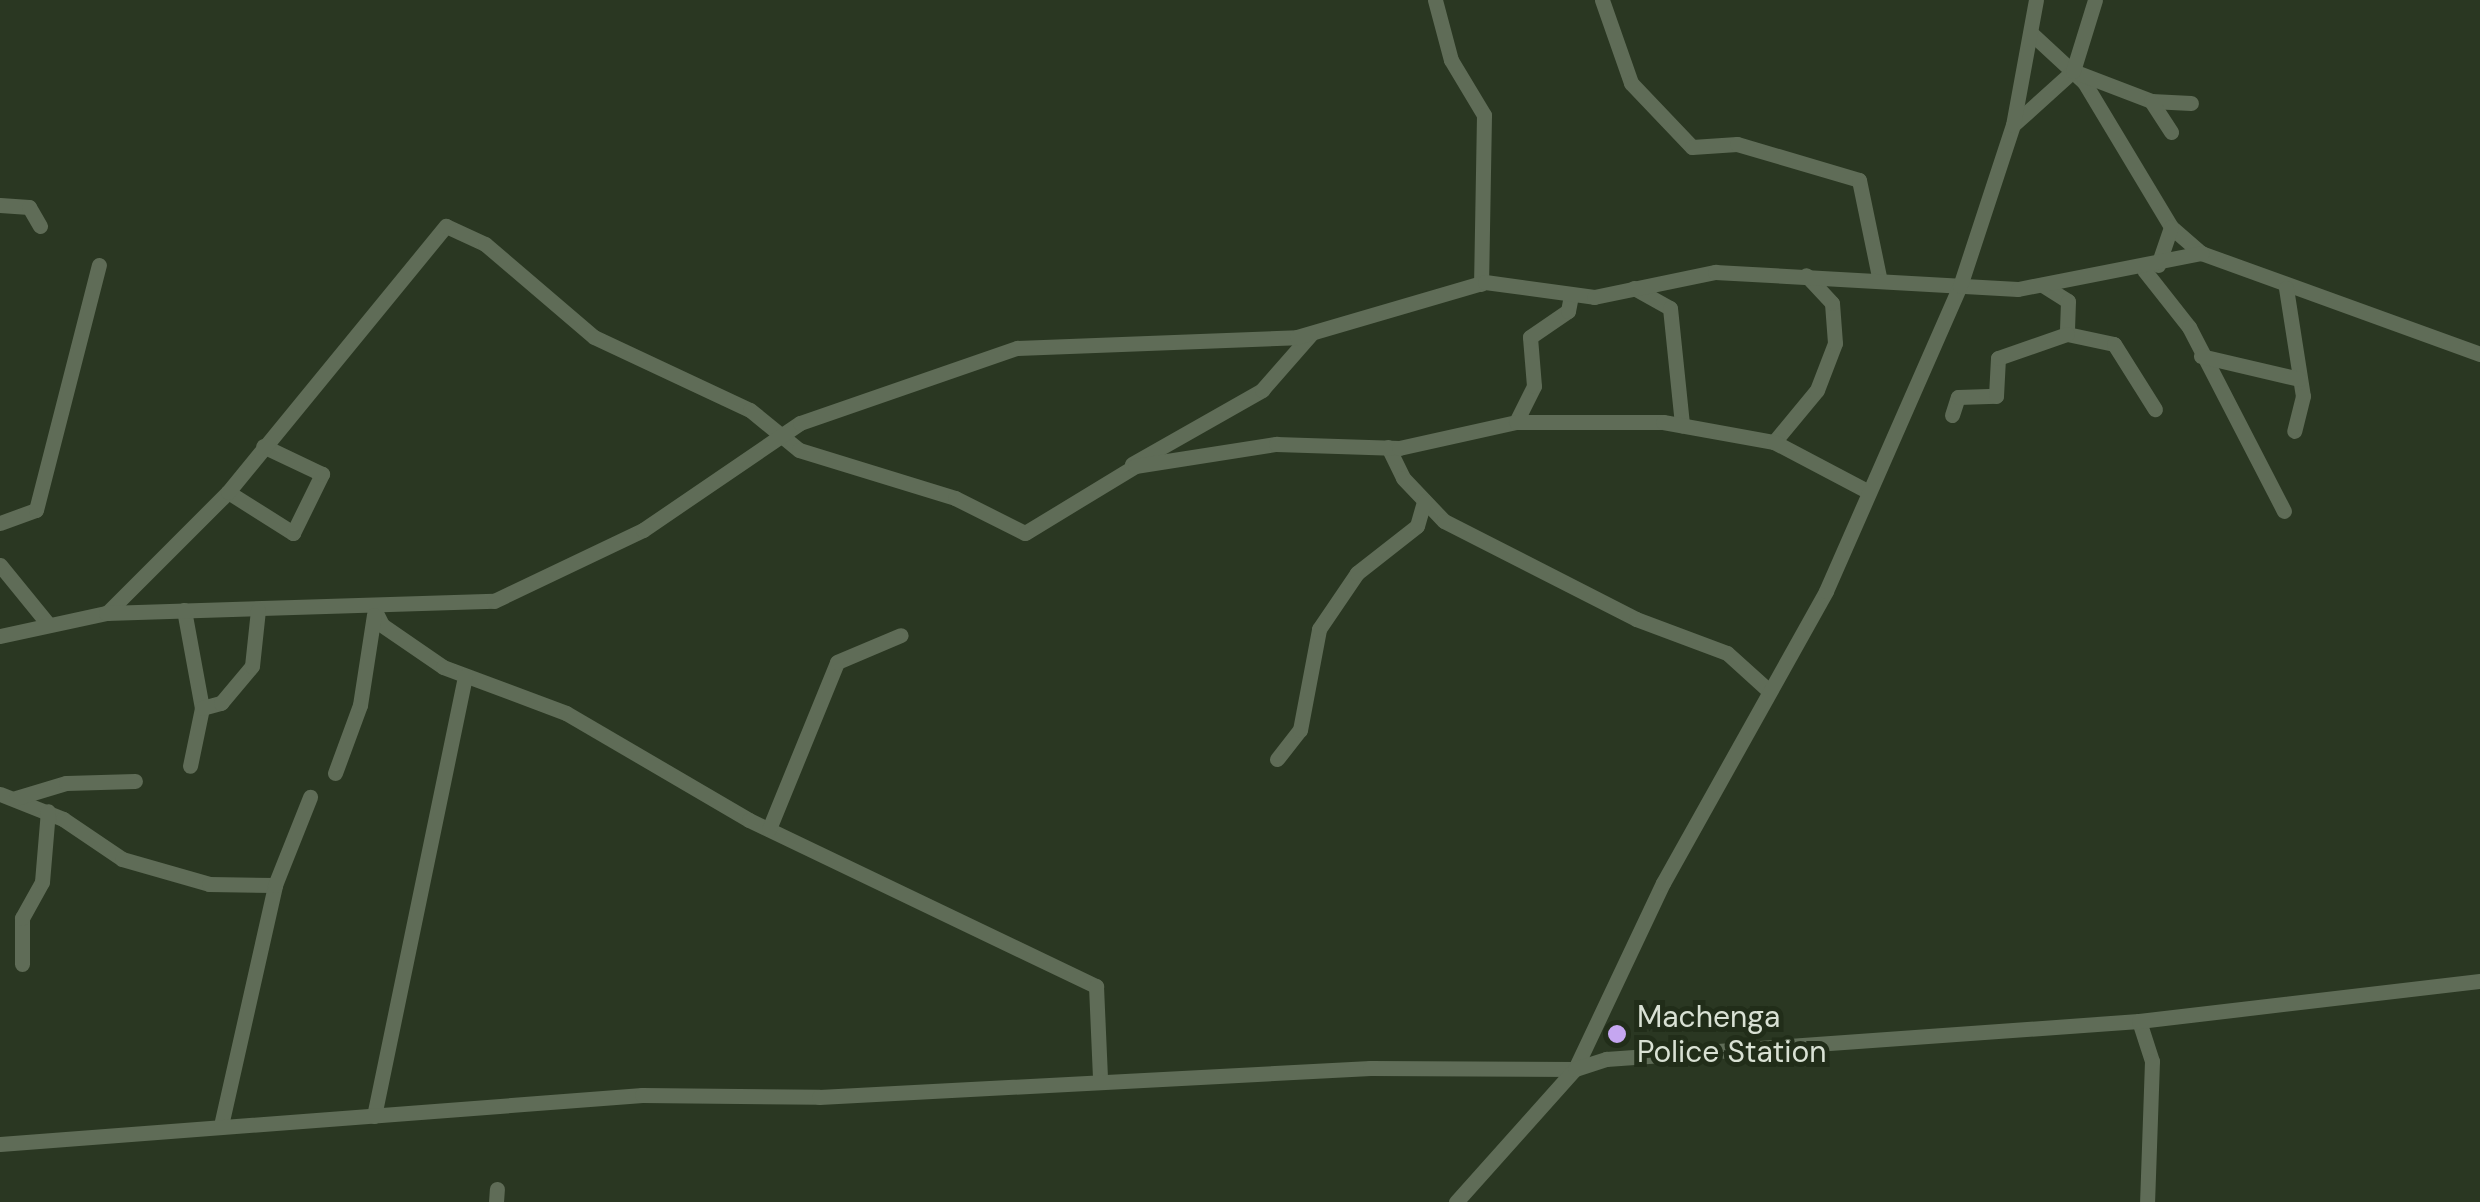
<!DOCTYPE html>
<style>
body{margin:0}
#map{position:relative;width:2480px;height:1202px;overflow:hidden;background:#2a3722;font-family:"DM Sans",sans-serif}
div>[style]{position:absolute}
.minor>*{height:15px;margin:-7.5px;padding:0 7.5px;transform-origin:7.5px;border-radius:7.5px;background:#5f6c57}
.dots>*{width:28px;height:28px;translate:-50% -50%;box-sizing:border-box;border:5px solid #212d19;border-radius:50%}
span{translate:-50% -50%;white-space:nowrap;text-align:center;line-height:1.15;-webkit-text-stroke:10px #212d19;paint-order:stroke}
.poi-label{font-size:30px;color:#d9e1d4}
.left{translate:0 -50%;text-align:left}
</style>
<div id="map">
<div class="minor">
<i style="left:1435px;top:0;width:62px;rotate:75.1deg"></i>
<i style="left:1451px;top:60px;width:64px;rotate:59deg"></i>
<i style="left:1484px;top:115px;width:169px;rotate:91deg"></i>
<i style="left:1602px;top:0;width:88px;rotate:70.7deg"></i>
<i style="left:1631px;top:83px;width:88px;rotate:46.4deg"></i>
<i style="left:1692px;top:147px;width:45px;rotate:-3.8deg"></i>
<i style="left:1737px;top:144px;width:127px;rotate:16.4deg"></i>
<i style="left:1859px;top:180px;width:99px;rotate:78.3deg"></i>
<i style="left:2032px;top:34px;width:71px;rotate:42.7deg"></i>
<i style="left:2084px;top:82px;width:169px;rotate:59deg"></i>
<i style="left:2171px;top:227px;width:40px;rotate:41deg"></i>
<i style="left:2201px;top:253px;width:297px;rotate:19.9deg"></i>
<i style="left:2073px;top:71px;width:84px;rotate:21deg"></i>
<i style="left:2151px;top:101px;width:40px;rotate:2.9deg"></i>
<i style="left:2151px;top:101px;width:37px;rotate:57deg"></i>
<i style="left:2013px;top:125px;width:81px;rotate:-42deg"></i>
<i style="left:2073px;top:71px;width:74px;rotate:-72.8deg"></i>
<i style="left:0;top:205px;width:29px;rotate:4deg"></i>
<i style="left:29px;top:207px;width:22px;rotate:60deg"></i>
<i style="left:2158px;top:265px;width:40px;rotate:-71.1deg"></i>
<i style="left:2144px;top:270px;width:73px;rotate:51.7deg"></i>
<i style="left:2189px;top:327px;width:207px;rotate:62.7deg"></i>
<i style="left:2044px;top:286px;width:28px;rotate:32deg"></i>
<i style="left:2068px;top:301px;width:33px;rotate:92deg"></i>
<i style="left:2067px;top:334px;width:48px;rotate:12deg"></i>
<i style="left:2114px;top:344px;width:77px;rotate:57.8deg"></i>
<i style="left:1634px;top:288px;width:41px;rotate:29.1deg"></i>
<i style="left:1670px;top:308px;width:118px;rotate:84.1deg"></i>
<i style="left:2286px;top:288px;width:109px;rotate:81.1deg"></i>
<i style="left:2303px;top:396px;width:36px;rotate:104deg"></i>
<i style="left:2201px;top:356px;width:101px;rotate:13.2deg"></i>
<i style="left:1952px;top:415px;width:19px;rotate:-72deg"></i>
<i style="left:1958px;top:397px;width:38px;rotate:-2deg"></i>
<i style="left:1996px;top:396px;width:38px;rotate:-87deg"></i>
<i style="left:1998px;top:358px;width:73px;rotate:-19.2deg"></i>
<i style="left:1516px;top:422px;width:40px;rotate:-63.4deg"></i>
<i style="left:1534px;top:386px;width:49px;rotate:-94.7deg"></i>
<i style="left:1530px;top:337px;width:46px;rotate:-34.4deg"></i>
<i style="left:1568px;top:311px;width:15px;rotate:-79deg"></i>
<i style="left:1774px;top:442px;width:67px;rotate:-50.4deg"></i>
<i style="left:1817px;top:390px;width:50px;rotate:-69deg"></i>
<i style="left:1835px;top:343px;width:40px;rotate:-94.3deg"></i>
<i style="left:1832px;top:303px;width:38px;rotate:-133deg"></i>
<i style="left:1388px;top:447px;width:34px;rotate:64deg"></i>
<i style="left:1403px;top:478px;width:59px;rotate:46.4deg"></i>
<i style="left:1444px;top:521px;width:216px;rotate:27deg"></i>
<i style="left:1636px;top:619px;width:97px;rotate:20.5deg"></i>
<i style="left:1727px;top:653px;width:55px;rotate:42.1deg"></i>
<i style="left:1132px;top:464px;width:150px;rotate:-29.6deg"></i>
<i style="left:1262px;top:390px;width:74px;rotate:-48.8deg"></i>
<i style="left:228px;top:492px;width:77px;rotate:32.2deg"></i>
<i style="left:293px;top:533px;width:66px;rotate:-63.8deg"></i>
<i style="left:322px;top:474px;width:65px;rotate:-154.6deg"></i>
<i style="left:0;top:523px;width:38px;rotate:-20deg"></i>
<i style="left:36px;top:510px;width:253px;rotate:-75.6deg"></i>
<i style="left:0;top:565px;width:77px;rotate:50.8deg"></i>
<i style="left:373px;top:607px;width:20px;rotate:63deg"></i>
<i style="left:382px;top:625px;width:74px;rotate:34.5deg"></i>
<i style="left:443px;top:667px;width:131px;rotate:20.5deg"></i>
<i style="left:566px;top:713px;width:212px;rotate:30.3deg"></i>
<i style="left:749px;top:820px;width:385px;rotate:25.6deg"></i>
<i style="left:1096px;top:986px;width:93px;rotate:87.5deg"></i>
<i style="left:184px;top:610px;width:100px;rotate:79.6deg"></i>
<i style="left:202px;top:708px;width:59px;rotate:101.7deg"></i>
<i style="left:107px;top:613px;width:171px;rotate:-45deg"></i>
<i style="left:228px;top:492px;width:344px;rotate:-50.7deg"></i>
<i style="left:446px;top:226px;width:43px;rotate:24.8deg"></i>
<i style="left:485px;top:244px;width:143px;rotate:40.5deg"></i>
<i style="left:594px;top:337px;width:172px;rotate:25.1deg"></i>
<i style="left:750px;top:410px;width:63px;rotate:39.2deg"></i>
<i style="left:799px;top:450px;width:163px;rotate:17.1deg"></i>
<i style="left:955px;top:498px;width:78px;rotate:26.6deg"></i>
<i style="left:1025px;top:533px;width:129px;rotate:-31.3deg"></i>
<i style="left:1135px;top:466px;width:143px;rotate:-8.9deg"></i>
<i style="left:1276px;top:444px;width:123px;rotate:1.9deg"></i>
<i style="left:1399px;top:448px;width:120px;rotate:-12.5deg"></i>
<i style="left:1516px;top:422px;width:147px"></i>
<i style="left:1663px;top:422px;width:113px;rotate:10.2deg"></i>
<i style="left:1774px;top:442px;width:105px;rotate:27.8deg"></i>
<i style="left:0;top:636px;width:108px;rotate:-12.2deg"></i>
<i style="left:106px;top:613px;width:388px;rotate:-1.8deg"></i>
<i style="left:494px;top:601px;width:165px;rotate:-25.5deg"></i>
<i style="left:643px;top:530px;width:190px;rotate:-34.3deg"></i>
<i style="left:800px;top:423px;width:230px;rotate:-19.1deg"></i>
<i style="left:1017px;top:348px;width:280px;rotate:-2.2deg"></i>
<i style="left:1297px;top:337px;width:196px;rotate:-16.3deg"></i>
<i style="left:1485px;top:282px;width:110px;rotate:7.8deg"></i>
<i style="left:1594px;top:297px;width:124px;rotate:-11.7deg"></i>
<i style="left:1715px;top:272px;width:303px;rotate:3.2deg"></i>
<i style="left:2018px;top:289px;width:187px;rotate:-11.1deg"></i>
<i style="left:202px;top:708px;width:20px;rotate:-15deg"></i>
<i style="left:221px;top:703px;width:48px;rotate:-50deg"></i>
<i style="left:252px;top:666px;width:56px;rotate:-83.9deg"></i>
<i style="left:1277px;top:759px;width:37px;rotate:-52deg"></i>
<i style="left:1300px;top:730px;width:103px;rotate:-79.3deg"></i>
<i style="left:1319px;top:629px;width:68px;rotate:-55.8deg"></i>
<i style="left:1357px;top:573px;width:76px;rotate:-38.1deg"></i>
<i style="left:1417px;top:526px;width:26px;rotate:-74deg"></i>
<i style="left:335px;top:773px;width:72px;rotate:-69.8deg"></i>
<i style="left:360px;top:705px;width:91px;rotate:-81.2deg"></i>
<i style="left:0;top:794px;width:68px;rotate:21.6deg"></i>
<i style="left:63px;top:819px;width:71px;rotate:34.1deg"></i>
<i style="left:122px;top:859px;width:91px;rotate:16deg"></i>
<i style="left:209px;top:884px;width:66px;rotate:0.9deg"></i>
<i style="left:16px;top:798px;width:52px;rotate:-16.7deg"></i>
<i style="left:66px;top:783px;width:69px;rotate:-1.7deg"></i>
<i style="left:769px;top:829px;width:180px;rotate:-67.8deg"></i>
<i style="left:837px;top:662px;width:69px;rotate:-22.9deg"></i>
<i style="left:22px;top:964px;width:46px;rotate:-90deg"></i>
<i style="left:22px;top:918px;width:41px;rotate:-60.9deg"></i>
<i style="left:42px;top:882px;width:71px;rotate:-85.2deg"></i>
<i style="left:2139px;top:1021px;width:42px;rotate:72deg"></i>
<i style="left:2152px;top:1061px;width:141px;rotate:92deg"></i>
<i style="left:374px;top:1116px;width:449px;rotate:-78.3deg"></i>
<i style="left:222px;top:1121px;width:242px;rotate:-77.3deg"></i>
<i style="left:275px;top:885px;width:95px;rotate:-68.3deg"></i>
<i style="left:0;top:1144px;width:644px;rotate:-4.36deg"></i>
<i style="left:642px;top:1095px;width:177px;rotate:0.6deg"></i>
<i style="left:819px;top:1097px;width:552px;rotate:-3.01deg"></i>
<i style="left:1370px;top:1068px;width:205px;rotate:0.3deg"></i>
<i style="left:1575px;top:1069px;width:206px;rotate:-64.7deg"></i>
<i style="left:1663px;top:883px;width:334px;rotate:-60.8deg"></i>
<i style="left:1826px;top:591px;width:333px;rotate:-66.3deg"></i>
<i style="left:1960px;top:286px;width:169px;rotate:-71.8deg"></i>
<i style="left:2013px;top:125px;width:127px;rotate:-79.6deg"></i>
<i style="left:496px;top:1202px;width:13px;rotate:-86deg"></i>
<i style="left:1456px;top:1202px;width:178px;rotate:-48.2deg"></i>
<i style="left:1575px;top:1069px;width:33px;rotate:-18deg"></i>
<i style="left:1606px;top:1059px;width:534px;rotate:-4.08deg"></i>
<i style="left:2139px;top:1021px;width:343px;rotate:-6.7deg"></i>
</div>
<div class="dots">
<i style="left:1617px;top:1034px;background:#c5a6f0"></i>
</div>
<div class="poi-label">
<span class="left" style="left:1637px;top:1034px">Machenga<br>Police Station</span>
</div>
</div>
